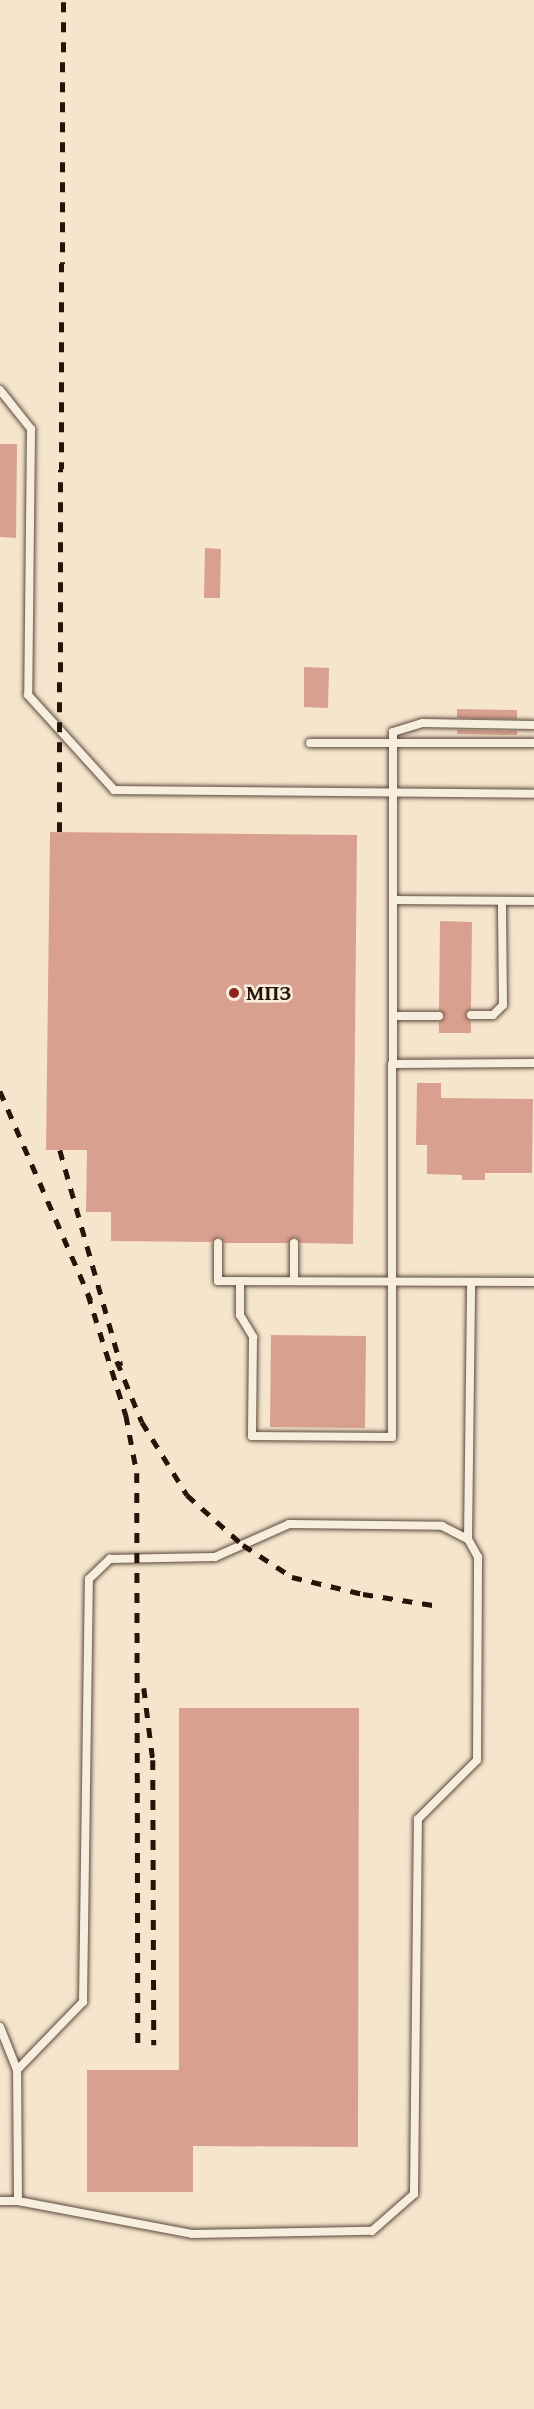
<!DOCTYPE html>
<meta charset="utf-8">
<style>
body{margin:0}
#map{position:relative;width:534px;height:2409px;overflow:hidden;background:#f5e5cd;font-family:"Gentium Book Plus",serif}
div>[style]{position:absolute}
.building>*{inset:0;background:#d9a090}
.roads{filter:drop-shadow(0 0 2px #5a4839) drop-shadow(0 0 2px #5a4839)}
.service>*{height:8px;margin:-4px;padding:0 4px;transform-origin:4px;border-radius:4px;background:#f8eede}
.rail>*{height:4.5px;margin-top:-2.25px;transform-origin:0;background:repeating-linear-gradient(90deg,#271308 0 10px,transparent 0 20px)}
.dots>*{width:16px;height:16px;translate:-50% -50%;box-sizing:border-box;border:3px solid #f8eede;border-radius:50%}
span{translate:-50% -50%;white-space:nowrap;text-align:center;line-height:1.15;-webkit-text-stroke:5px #f8eede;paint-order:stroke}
.poi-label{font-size:22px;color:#271308;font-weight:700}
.left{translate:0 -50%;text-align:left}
</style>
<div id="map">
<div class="building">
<i style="clip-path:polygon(0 444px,17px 444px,16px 538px,0 537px)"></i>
<i style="clip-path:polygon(205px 548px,221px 549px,220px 598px,204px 598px)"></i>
<i style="clip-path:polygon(304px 667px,329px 668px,328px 708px,304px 707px)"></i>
<i style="clip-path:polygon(457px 709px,517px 710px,517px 719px,457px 718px)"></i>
<i style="clip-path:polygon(457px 730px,517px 731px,517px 735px,457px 734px)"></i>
<i style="clip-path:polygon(50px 832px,357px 835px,353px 1244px,300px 1243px,295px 1237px,288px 1243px,224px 1243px,219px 1237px,212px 1242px,111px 1241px,111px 1212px,86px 1212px,87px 1150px,46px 1150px)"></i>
<i style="clip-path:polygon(440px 921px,472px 922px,471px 1009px,465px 1014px,471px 1021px,471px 1033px,439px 1033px,439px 1022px,445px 1017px,439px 1010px)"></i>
<i style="clip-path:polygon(417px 1083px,441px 1083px,441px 1098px,533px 1099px,532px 1173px,485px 1173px,485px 1180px,462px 1180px,462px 1175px,427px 1174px,427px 1145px,416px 1145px)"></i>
<i style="clip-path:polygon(271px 1335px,366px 1336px,365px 1428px,270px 1427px)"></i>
<i style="clip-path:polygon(179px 1708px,359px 1708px,358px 2147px,193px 2146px,193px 2192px,87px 2192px,87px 2070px,179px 2070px)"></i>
</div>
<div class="roads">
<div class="service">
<i style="left:0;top:390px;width:50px;rotate:51.5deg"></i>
<i style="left:31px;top:429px;width:266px;rotate:90.6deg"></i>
<i style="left:28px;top:695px;width:128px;rotate:47.8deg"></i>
<i style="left:114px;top:790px;width:420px;rotate:0.5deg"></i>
<i style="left:310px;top:743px;width:224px"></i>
<i style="left:393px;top:900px;width:141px;rotate:0.4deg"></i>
<i style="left:471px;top:1015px;width:22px"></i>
<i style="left:493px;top:1015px;width:14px;rotate:-45deg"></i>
<i style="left:503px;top:1005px;width:104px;rotate:-90.6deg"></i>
<i style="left:393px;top:1016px;width:46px"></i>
<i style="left:392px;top:1064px;width:142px;rotate:-0.4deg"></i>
<i style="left:218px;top:1243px;width:38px;rotate:90deg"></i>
<i style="left:218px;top:1281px;width:316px;rotate:0.2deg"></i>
<i style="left:294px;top:1243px;width:38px;rotate:90deg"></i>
<i style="left:240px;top:1281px;width:34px;rotate:90deg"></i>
<i style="left:240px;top:1315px;width:26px;rotate:59deg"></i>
<i style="left:253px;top:1337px;width:99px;rotate:90.6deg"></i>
<i style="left:252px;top:1436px;width:140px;rotate:0.4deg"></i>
<i style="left:392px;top:1437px;width:705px;rotate:-89.92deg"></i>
<i style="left:393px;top:732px;width:31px;rotate:-17deg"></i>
<i style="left:423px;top:723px;width:111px;rotate:1deg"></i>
<i style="left:0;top:2027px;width:46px;rotate:68.4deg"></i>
<i style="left:0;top:2201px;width:18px"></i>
<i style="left:18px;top:2201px;width:177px;rotate:10.7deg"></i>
<i style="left:192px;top:2234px;width:180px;rotate:-1deg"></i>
<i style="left:372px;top:2231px;width:56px;rotate:-41.4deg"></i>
<i style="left:414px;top:2194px;width:375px;rotate:-89.4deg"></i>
<i style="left:418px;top:1819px;width:83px;rotate:-45deg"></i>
<i style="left:477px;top:1760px;width:203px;rotate:-89.7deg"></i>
<i style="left:478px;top:1557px;width:21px;rotate:-119deg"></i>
<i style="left:468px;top:1539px;width:257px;rotate:-89.3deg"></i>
<i style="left:18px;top:2201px;width:131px;rotate:-90.4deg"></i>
<i style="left:17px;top:2070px;width:95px;rotate:-45.9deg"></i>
<i style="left:83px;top:2002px;width:423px;rotate:-89.2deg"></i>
<i style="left:89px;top:1579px;width:29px;rotate:-44deg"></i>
<i style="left:110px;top:1559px;width:105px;rotate:-1.1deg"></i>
<i style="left:215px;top:1557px;width:81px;rotate:-24deg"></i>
<i style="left:289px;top:1524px;width:153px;rotate:0.7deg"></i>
<i style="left:442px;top:1526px;width:29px;rotate:27deg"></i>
</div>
</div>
<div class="rail">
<i style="left:59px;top:832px;width:832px;rotate:-89.72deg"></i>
<i style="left:0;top:1091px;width:228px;rotate:66.5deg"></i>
<i style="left:60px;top:1150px;width:224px;rotate:74.2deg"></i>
<i style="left:88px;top:1294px;width:127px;rotate:72.6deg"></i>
<i style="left:126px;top:1415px;width:59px;rotate:79.3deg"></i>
<i style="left:137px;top:1473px;width:574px;rotate:89.9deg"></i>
<i style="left:117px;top:1361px;width:66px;rotate:67.7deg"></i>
<i style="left:142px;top:1422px;width:86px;rotate:58.3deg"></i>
<i style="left:187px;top:1495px;width:75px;rotate:41.8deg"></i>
<i style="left:243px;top:1545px;width:59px;rotate:33.1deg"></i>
<i style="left:292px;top:1577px;width:73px;rotate:13.5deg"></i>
<i style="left:363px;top:1594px;width:77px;rotate:9deg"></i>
<i style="left:144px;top:1688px;width:73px;rotate:82.9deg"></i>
<i style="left:153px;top:1760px;width:285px;rotate:89.8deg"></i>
</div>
<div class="dots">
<i style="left:234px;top:993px;background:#8f2418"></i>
</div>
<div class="poi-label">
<span class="left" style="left:246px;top:993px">МПЗ</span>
</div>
</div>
